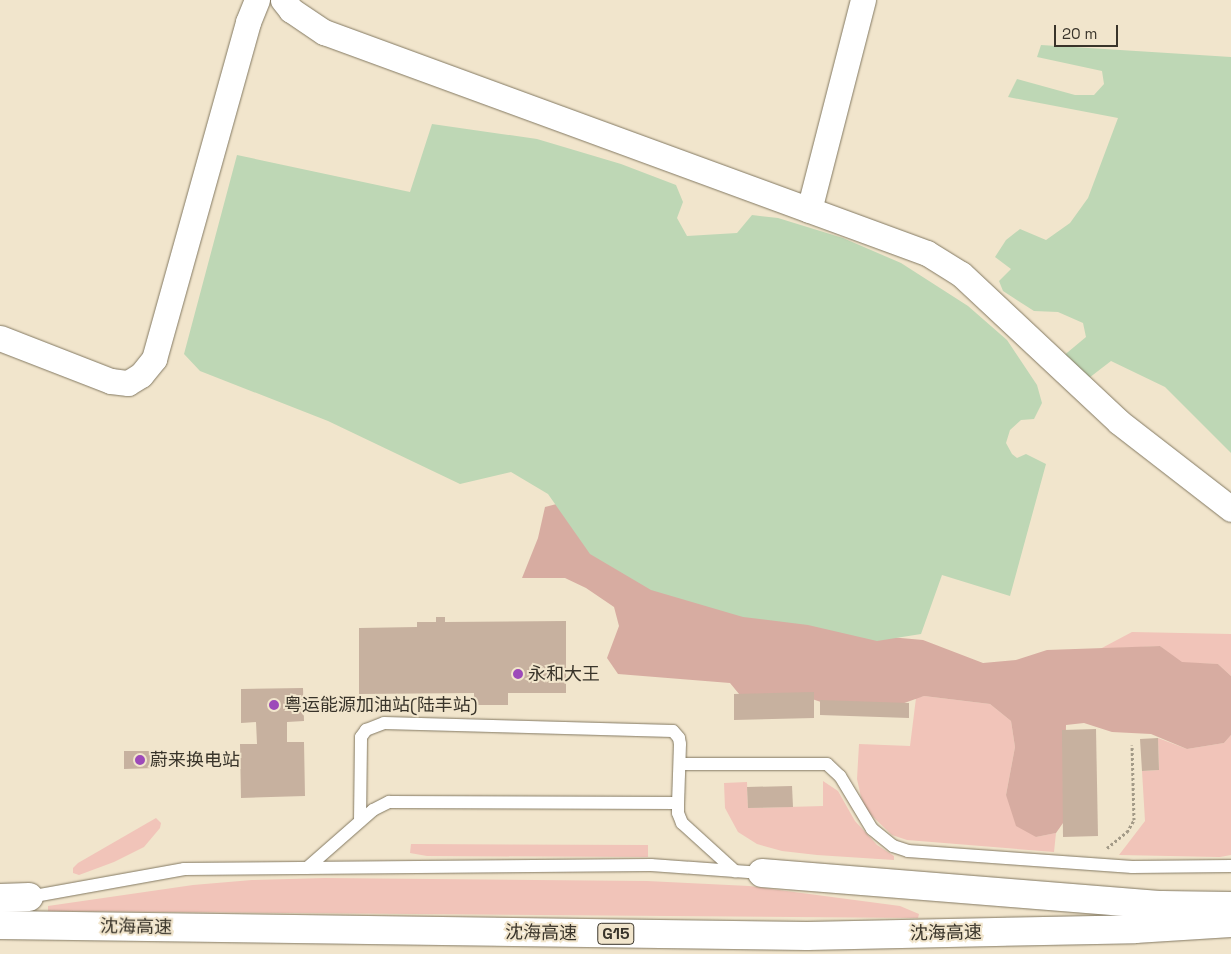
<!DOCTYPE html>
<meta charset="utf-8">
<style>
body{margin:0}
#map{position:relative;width:1231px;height:954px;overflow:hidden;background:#f1e5cc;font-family:"Space Grotesk","Noto Sans SC",sans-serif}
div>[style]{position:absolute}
.green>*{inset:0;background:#f1c4b9}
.forest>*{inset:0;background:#d7aca1}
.water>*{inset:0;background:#bed7b5}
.building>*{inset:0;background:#c7b19f}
.path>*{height:3px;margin-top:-1.5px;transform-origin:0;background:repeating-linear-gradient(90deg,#a39a87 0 2.5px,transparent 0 5px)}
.roads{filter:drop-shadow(0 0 1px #837962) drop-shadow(0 0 1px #837962)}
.service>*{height:12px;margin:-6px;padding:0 6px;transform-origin:6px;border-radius:6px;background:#fff}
.minor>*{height:25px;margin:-12.5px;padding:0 12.5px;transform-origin:12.5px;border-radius:12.5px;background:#fff}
.motorway>*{height:28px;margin:-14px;padding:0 14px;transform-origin:14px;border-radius:14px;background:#fff}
.dots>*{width:14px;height:14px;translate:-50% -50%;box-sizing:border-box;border:2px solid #f1e5cc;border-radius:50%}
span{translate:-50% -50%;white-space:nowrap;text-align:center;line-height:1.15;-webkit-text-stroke:4px #f1e5cc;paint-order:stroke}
.shield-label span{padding:1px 4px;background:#f1e5cc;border:1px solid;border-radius:4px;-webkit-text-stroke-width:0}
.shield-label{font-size:16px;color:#39342a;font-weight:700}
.poi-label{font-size:18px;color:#39342a}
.left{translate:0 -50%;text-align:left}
.street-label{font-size:18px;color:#39342a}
.scale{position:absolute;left:1054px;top:25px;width:64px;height:22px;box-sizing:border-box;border:2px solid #39342a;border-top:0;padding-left:6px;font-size:15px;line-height:18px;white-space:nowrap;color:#39342a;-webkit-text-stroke:4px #f1e5cc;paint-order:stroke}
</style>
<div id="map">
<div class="green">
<i style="clip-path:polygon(1132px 632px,1231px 634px,1231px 676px,1218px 664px,1181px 663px,1160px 646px,1100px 649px)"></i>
<i style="clip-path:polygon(924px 696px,990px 704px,1011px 721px,1015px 747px,1006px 795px,1036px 837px,1056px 833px,1054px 852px,907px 840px,892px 835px,867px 811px,861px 797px,857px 779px,859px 744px,910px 746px,916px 698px)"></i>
<i style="clip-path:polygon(1231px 735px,1231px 855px,1220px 857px,1119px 855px,1145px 821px,1142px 771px,1159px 770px,1158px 738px,1187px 749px,1224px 743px)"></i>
<i style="clip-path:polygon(823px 781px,838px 791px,855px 821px,877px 845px,894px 856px,894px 860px,817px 855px,782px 851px,757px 844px,738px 832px,725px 808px,724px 783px,747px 782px,748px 808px,823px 806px)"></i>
<i style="clip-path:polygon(156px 818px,161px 823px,160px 828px,144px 847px,114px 862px,79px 875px,73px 873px,73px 868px,78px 863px)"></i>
<i style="clip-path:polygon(411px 844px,648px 845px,648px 857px,427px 856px,410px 853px)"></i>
<i style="clip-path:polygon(325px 878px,647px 881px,749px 886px,900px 906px,919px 914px,918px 918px,48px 911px,48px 906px,193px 885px,252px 880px)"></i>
</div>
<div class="forest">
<i style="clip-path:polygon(576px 499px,878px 636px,923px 640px,983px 663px,1016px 660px,1047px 650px,1160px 646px,1182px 662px,1218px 664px,1231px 676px,1231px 735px,1224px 743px,1187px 749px,1151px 734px,1112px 732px,1084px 723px,1066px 725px,1065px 774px,1070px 813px,1056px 833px,1036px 837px,1016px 826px,1006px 795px,1015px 747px,1011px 721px,990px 704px,924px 696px,893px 707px,827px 704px,803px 696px,744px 700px,730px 683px,618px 674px,607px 658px,619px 626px,614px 607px,586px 588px,565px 578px,522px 578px,538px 538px,545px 507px)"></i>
</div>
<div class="water">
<i style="clip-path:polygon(1041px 45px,1231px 57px,1231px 453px,1165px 387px,1111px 361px,1085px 381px,1062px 357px,1086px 337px,1083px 323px,1058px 312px,1034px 311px,1003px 291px,999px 281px,1011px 269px,995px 257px,1006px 240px,1020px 229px,1046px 240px,1070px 223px,1088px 198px,1118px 118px,1008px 97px,1017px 79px,1075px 95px,1094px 95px,1104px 84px,1102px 71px,1037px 57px)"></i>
<i style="clip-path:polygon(432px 124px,537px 139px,621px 164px,676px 185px,683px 202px,677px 218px,687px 236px,737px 233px,752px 215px,778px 218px,843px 238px,901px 263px,968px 306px,1007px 340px,1037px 385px,1042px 403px,1034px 419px,1021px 420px,1010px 430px,1006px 443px,1012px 454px,1017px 458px,1026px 454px,1046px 464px,1010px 596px,942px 575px,921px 634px,877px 641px,808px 625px,743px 617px,651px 590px,590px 554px,548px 494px,511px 472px,460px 484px,328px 421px,200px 371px,184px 354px,237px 155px,410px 192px)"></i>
</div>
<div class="building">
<i style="clip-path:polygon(436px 617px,445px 617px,445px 622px,566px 621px,566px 693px,508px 693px,508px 705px,474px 705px,474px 693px,359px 694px,359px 628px,417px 627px,417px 622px,436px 622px)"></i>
<i style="clip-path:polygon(303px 688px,304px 721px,287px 722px,287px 742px,304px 742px,305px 796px,241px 798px,240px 744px,257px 744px,256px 722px,241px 723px,241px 689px)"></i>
<i style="clip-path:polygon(814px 692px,814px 718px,734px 720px,734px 694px)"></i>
<i style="clip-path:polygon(820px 700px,909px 703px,909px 718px,820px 715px)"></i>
<i style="clip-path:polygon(1096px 729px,1098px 836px,1063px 837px,1062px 730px)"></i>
<i style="clip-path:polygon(1158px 738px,1159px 770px,1142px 771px,1140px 739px)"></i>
<i style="clip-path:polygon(124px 751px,155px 751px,155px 768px,124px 769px)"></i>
<i style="clip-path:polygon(792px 786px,793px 807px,748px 808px,747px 787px)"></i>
</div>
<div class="path">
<i style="left:1107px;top:848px;width:26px;rotate:-39deg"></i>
<i style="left:1127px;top:832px;width:14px;rotate:-60deg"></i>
<i style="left:1134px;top:820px;width:75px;rotate:-91.5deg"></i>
</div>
<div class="roads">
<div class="service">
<i style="left:680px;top:764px;width:147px"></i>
<i style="left:827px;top:764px;width:18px;rotate:43deg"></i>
<i style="left:840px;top:776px;width:62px;rotate:58.9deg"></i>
<i style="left:872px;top:829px;width:27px;rotate:39deg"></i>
<i style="left:893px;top:846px;width:16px;rotate:18deg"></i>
<i style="left:908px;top:851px;width:225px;rotate:4.1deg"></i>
<i style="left:1132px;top:867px;width:99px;rotate:-0.6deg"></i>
<i style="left:360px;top:821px;width:84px;rotate:-89.3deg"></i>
<i style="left:361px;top:737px;width:9px;rotate:-54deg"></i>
<i style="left:366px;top:730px;width:19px;rotate:-21deg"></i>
<i style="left:384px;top:723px;width:289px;rotate:1.6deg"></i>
<i style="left:673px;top:731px;width:9px;rotate:49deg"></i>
<i style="left:679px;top:738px;width:6px;rotate:81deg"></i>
<i style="left:680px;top:744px;width:59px;rotate:91.9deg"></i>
<i style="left:307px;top:868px;width:88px;rotate:-41.3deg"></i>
<i style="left:373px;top:810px;width:18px;rotate:-27deg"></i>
<i style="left:389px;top:802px;width:289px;rotate:0.2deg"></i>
<i style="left:678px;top:803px;width:10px;rotate:90deg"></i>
<i style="left:678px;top:813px;width:11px;rotate:68deg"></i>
<i style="left:682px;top:823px;width:72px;rotate:42.2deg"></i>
<i style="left:29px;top:897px;width:158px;rotate:-10.2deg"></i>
<i style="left:184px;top:869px;width:467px;rotate:-0.5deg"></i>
<i style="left:651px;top:865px;width:111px;rotate:4.1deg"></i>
</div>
<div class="minor">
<i style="left:283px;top:0;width:13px;rotate:51deg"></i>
<i style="left:291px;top:10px;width:40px;rotate:34deg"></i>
<i style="left:324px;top:32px;width:642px;rotate:20.13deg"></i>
<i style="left:927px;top:253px;width:40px;rotate:32deg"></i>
<i style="left:961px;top:274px;width:216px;rotate:43.1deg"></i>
<i style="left:1119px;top:422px;width:142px;rotate:37.8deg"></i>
<i style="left:809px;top:210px;width:217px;rotate:-75.6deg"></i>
<i style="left:0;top:338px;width:119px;rotate:21.2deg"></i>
<i style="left:111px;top:381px;width:17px;rotate:7deg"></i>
<i style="left:128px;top:383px;width:15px;rotate:-32deg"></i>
<i style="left:141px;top:375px;width:21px;rotate:-51deg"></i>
<i style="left:154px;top:359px;width:350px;rotate:-74.4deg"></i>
<i style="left:248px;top:22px;width:24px;rotate:-68deg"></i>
</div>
<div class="motorway">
<i style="left:762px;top:873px;width:401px;rotate:4.6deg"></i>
<i style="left:1162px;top:905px;width:69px;rotate:0.8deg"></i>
<i style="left:0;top:898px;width:29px;rotate:-2deg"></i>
<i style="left:0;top:925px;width:807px;rotate:0.78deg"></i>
<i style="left:807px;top:936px;width:328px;rotate:-1.2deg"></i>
<i style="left:1135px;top:929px;width:96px;rotate:-3.6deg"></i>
</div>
</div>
<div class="dots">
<i style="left:518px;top:674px;background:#9d4ab9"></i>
<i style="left:274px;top:705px;background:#9d4ab9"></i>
<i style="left:140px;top:760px;background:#9d4ab9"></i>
</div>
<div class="shield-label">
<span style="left:616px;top:934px">G15</span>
</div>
<div class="poi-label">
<span class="left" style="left:528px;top:674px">永和大王</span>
<span class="left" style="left:284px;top:705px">粤运能源加油站(陆丰站)</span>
<span class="left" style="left:150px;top:760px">蔚来换电站</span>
</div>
<div class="street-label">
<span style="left:136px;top:927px;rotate:1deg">沈海高速</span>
<span style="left:541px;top:933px;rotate:1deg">沈海高速</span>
<span style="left:946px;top:933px;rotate:-1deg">沈海高速</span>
</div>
<div class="scale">20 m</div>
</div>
